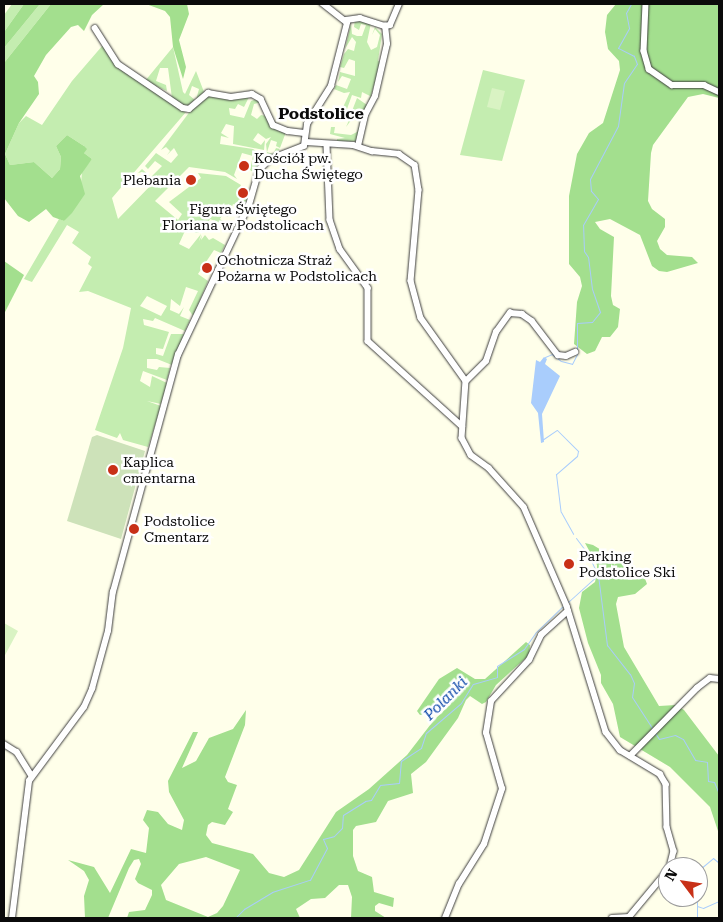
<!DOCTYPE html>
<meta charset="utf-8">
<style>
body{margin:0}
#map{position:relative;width:723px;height:922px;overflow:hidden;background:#ffffea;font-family:"Roboto Serif",serif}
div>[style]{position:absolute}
.green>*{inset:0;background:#c4edb0}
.forest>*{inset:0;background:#a3df8e}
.cemetery>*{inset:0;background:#cde2b9}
.pitch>*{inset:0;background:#d9f3c3}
.water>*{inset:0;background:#a9cdfc}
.stream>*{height:1px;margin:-0.5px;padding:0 0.5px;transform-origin:0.5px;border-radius:0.5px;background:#a9cdfc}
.roads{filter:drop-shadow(0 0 1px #3e3e3e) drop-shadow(0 0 1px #3e3e3e)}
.minor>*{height:5.5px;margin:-2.75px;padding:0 2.75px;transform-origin:2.75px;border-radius:2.75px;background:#fff}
.dots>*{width:14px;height:14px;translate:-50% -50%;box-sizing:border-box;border:2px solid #fff;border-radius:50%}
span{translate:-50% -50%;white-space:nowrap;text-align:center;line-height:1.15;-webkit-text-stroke:5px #fff;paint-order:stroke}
.poi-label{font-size:14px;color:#0b0b0b}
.left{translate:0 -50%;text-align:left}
.right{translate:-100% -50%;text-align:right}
.water-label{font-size:15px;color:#0a46a8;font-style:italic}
.quarter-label{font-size:16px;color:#0b0b0b;font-weight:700}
.frame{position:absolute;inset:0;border:5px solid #0b0b0b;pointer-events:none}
.north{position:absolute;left:658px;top:857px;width:50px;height:50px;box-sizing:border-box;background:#fff;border:1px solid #9d9d9d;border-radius:50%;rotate:301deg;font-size:14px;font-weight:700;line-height:20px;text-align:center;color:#0b0b0b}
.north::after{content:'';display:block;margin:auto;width:18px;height:22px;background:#c83017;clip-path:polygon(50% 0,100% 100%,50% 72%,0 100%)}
</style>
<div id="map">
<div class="green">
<i style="clip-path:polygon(12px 4px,24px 4px,4px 32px,4px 15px)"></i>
<i style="clip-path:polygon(40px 4px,51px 4px,4px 63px,4px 48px)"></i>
<i style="clip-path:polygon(355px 19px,371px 23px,367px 42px,371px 50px,377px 47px,380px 35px,375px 29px,372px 35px,375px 27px,382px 34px,378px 61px,381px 62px,369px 102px,370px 96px,362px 92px,361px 98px,352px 95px,347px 109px,352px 111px,357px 98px,367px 105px,357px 141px,337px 143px,337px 139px,345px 138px,330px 134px,331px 127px,335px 127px,334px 133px,351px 135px,357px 132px,361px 122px,352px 119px,346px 127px,350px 118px,339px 116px,350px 92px,344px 93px,334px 89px,336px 85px,347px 89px,351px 79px,342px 76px,338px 82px,340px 72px,355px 76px,355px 61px,349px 59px,344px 68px,340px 67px,344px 54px,348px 49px,354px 51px,356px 42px,352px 37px,345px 49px,351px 24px,352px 34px,357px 36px,362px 36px,366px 25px,361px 24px,359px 30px,354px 27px)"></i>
<i style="clip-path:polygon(evenodd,103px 45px,116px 66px,186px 112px,112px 198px,118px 219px,154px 182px,142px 172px,138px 173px,142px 169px,151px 177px,162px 166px,155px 161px,148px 169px,145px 166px,156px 153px,171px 163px,178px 155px,174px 148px,167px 155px,170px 151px,166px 147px,161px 150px,191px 110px,208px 95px,250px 95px,244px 107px,238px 104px,235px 109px,229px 108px,230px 115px,244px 118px,251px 101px,257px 99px,262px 102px,254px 104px,251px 115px,257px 119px,261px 115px,266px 116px,268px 121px,286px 132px,280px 148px,276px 146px,277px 142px,271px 140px,267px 152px,273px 154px,276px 148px,280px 149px,271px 156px,267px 153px,266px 144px,271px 137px,266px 139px,258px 133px,253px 140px,261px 145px,265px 140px,264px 150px,233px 144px,234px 126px,226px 124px,221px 133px,229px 138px,221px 136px,220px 144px,253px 149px,267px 158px,263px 158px,253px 172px,250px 170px,253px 156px,242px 153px,234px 175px,237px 179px,225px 172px,189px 167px,155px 201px,178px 220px,182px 214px,169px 202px,201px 178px,198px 173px,226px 176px,241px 185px,238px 191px,248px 197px,243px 208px,233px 204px,228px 217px,223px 214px,220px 219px,231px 227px,210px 219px,203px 231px,196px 233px,188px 228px,184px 233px,179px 244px,189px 249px,201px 234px,199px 241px,202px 235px,201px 240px,205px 235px,209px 240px,213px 238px,225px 245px,221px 253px,214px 250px,198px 274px,208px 281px,193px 316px,189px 310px,198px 291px,186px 287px,180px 306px,171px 299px,170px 310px,179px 314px,184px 307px,180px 316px,190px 320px,185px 331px,155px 318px,153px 321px,143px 319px,144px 325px,169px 332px,163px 349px,156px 348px,156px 354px,163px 356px,171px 334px,184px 334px,172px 365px,157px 359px,147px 359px,147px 368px,157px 370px,159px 367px,170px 368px,167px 380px,143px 371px,140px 381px,150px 387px,152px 376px,167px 383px,161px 404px,147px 401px,161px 406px,148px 447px,123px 440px,120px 433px,117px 438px,95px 430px,123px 348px,131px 308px,88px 291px,79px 292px,92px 267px,88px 264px,91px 257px,72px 243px,79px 232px,67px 225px,32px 282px,24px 279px,59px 219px,64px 221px,81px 184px,82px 171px,92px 159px,84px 153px,84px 146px,67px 135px,56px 146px,61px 157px,60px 169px,52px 178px,34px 162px,10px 165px,5px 154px,19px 123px,26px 116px,42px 125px,72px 81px,103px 45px,147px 296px,167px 306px,161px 316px,140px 306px,147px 296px)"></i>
<i style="clip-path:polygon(173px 47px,183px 92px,185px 94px,196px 71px,204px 92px,196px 100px,199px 89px,192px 86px,189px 95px,195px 100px,186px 107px,172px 98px,168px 68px,160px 68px,156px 81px,166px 85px,167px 91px,145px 81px)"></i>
<i style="clip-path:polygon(483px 70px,525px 80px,502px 161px,460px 155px)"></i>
</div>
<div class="forest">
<i style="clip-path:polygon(24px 4px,40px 4px,4px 48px,4px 32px)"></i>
<i style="clip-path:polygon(51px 4px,104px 4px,92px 15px,84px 31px,78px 25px,71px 27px,46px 55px,34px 76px,38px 82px,39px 94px,19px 123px,5px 154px,10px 165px,34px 162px,52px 178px,60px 169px,61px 157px,56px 146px,67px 135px,84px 146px,87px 149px,84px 153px,92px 159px,80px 176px,85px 194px,72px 213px,64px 221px,53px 217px,46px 209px,29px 222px,18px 216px,4px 198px,4px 63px)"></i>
<i style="clip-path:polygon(146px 4px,187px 4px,189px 14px,179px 40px,186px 67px,183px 79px,173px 47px,170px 17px,165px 11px)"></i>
<i style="clip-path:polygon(616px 4px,719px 4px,719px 98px,703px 94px,688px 97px,653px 145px,651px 153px,648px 201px,652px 209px,665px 219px,665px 227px,657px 241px,660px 249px,667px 255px,692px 257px,698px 263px,667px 272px,659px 271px,652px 266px,640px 235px,610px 219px,595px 222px,600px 229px,614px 237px,611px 296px,613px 305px,620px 309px,618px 327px,610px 337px,602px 337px,595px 351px,587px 354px,574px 344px,577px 302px,582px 286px,580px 277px,569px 264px,569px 196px,577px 154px,589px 133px,603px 123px,620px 70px,619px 61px,608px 49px,605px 32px,607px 15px)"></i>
<i style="clip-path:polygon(4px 261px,24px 275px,4px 314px)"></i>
<i style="clip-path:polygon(585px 543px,593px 545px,644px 576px,647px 584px,635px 594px,618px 597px,616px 604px,624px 647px,659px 706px,676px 705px,684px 710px,719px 756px,718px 831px,710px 807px,670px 767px,620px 737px,613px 704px,601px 683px,601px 675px,588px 643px,579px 608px,582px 592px,595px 582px,597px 573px,597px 565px)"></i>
<i style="clip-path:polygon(evenodd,526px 642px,530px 645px,529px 655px,496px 685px,486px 702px,482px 704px,470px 696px,466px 700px,458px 718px,426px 762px,411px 774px,413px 793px,388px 801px,376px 822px,356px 826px,353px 830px,353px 856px,358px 871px,372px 877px,374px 892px,394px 898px,393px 907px,379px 903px,375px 906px,375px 911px,386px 918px,351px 918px,352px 897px,348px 885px,339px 885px,325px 898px,311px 899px,296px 909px,300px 918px,127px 918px,129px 912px,145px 910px,152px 895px,152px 890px,138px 883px,135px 879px,141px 864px,139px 859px,134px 860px,129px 868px,108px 918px,85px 918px,84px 896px,89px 880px,84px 871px,68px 860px,94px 867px,110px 893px,131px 849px,146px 853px,149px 828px,143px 820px,147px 810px,158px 812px,168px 824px,182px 830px,184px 820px,169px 792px,168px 781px,193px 732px,198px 732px,182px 768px,196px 761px,209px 738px,233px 729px,246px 710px,245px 725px,225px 777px,228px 782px,237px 785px,228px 809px,233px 812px,225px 825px,212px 822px,208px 825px,206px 835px,212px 843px,253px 854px,269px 873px,284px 877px,299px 870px,336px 812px,369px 789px,407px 755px,434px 720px,450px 705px,458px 691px,458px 685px,453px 684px,429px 713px,420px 715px,417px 711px,439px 679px,457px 668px,475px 679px,485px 679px,526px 642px,206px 857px,240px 870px,223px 906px,217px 913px,208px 917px,166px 900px,161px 885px,179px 864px,206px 857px)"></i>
</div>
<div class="cemetery">
<i style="clip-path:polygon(97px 435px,145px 451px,121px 539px,67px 521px,92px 437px)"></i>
</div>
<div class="pitch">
<i style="clip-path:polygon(492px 88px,505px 91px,500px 110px,487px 107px)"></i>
<i style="clip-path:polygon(4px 623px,18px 631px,4px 657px)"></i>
</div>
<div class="water">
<i style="clip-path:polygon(544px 357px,547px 359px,545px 364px,560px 376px,542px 414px,544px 442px,541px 443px,538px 413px,531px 403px,536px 360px,540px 362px)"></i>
</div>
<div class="stream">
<i style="left:577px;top:350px;width:27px;rotate:-90deg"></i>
<i style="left:577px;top:323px;width:15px;rotate:-4deg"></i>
<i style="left:592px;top:322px;width:13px;rotate:-51deg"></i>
<i style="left:600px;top:312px;width:24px;rotate:-109deg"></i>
<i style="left:592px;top:289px;width:32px;rotate:-97deg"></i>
<i style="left:588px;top:257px;width:7px;rotate:-124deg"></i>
<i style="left:584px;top:251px;width:26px;rotate:-92deg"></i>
<i style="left:583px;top:225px;width:30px;rotate:-60deg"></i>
<i style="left:598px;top:199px;width:11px;rotate:-131deg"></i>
<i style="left:591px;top:191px;width:12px;rotate:-95deg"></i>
<i style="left:590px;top:179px;width:60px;rotate:-62.2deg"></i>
<i style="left:618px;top:126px;width:43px;rotate:-82.1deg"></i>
<i style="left:624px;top:83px;width:23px;rotate:-56deg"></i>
<i style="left:637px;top:64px;width:9px;rotate:-111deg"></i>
<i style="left:634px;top:56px;width:18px;rotate:-153deg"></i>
<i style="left:618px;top:48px;width:23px;rotate:-61deg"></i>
<i style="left:629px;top:28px;width:15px;rotate:-101deg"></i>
<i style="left:626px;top:13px;width:10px;rotate:-61deg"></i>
<i style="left:545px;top:357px;width:8px;rotate:-23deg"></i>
<i style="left:552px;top:354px;width:11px;rotate:38deg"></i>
<i style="left:561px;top:361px;width:11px;rotate:15deg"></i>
<i style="left:572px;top:364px;width:11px;rotate:-63deg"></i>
<i style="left:542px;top:440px;width:18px;rotate:-34deg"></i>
<i style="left:557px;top:430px;width:30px;rotate:45deg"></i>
<i style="left:578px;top:451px;width:5px;rotate:101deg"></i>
<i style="left:577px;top:456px;width:28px;rotate:139deg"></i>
<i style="left:556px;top:474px;width:38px;rotate:83deg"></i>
<i style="left:561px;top:512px;width:25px;rotate:61deg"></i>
<i style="left:576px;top:538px;width:20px;rotate:53deg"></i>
<i style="left:588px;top:554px;width:23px;rotate:65deg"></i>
<i style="left:598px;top:575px;width:71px;rotate:82.7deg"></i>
<i style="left:607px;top:645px;width:37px;rotate:52deg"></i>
<i style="left:630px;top:674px;width:10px;rotate:66deg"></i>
<i style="left:634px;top:683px;width:14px;rotate:98deg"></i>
<i style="left:632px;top:697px;width:37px;rotate:57deg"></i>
<i style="left:568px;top:602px;width:40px;rotate:-42deg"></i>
<i style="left:655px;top:733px;width:7px;rotate:56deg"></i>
<i style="left:659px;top:739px;width:16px;rotate:-14deg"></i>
<i style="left:675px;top:735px;width:9px;rotate:27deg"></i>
<i style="left:683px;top:739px;width:24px;rotate:60deg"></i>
<i style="left:695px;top:760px;width:12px;rotate:9deg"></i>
<i style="left:707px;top:762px;width:19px;rotate:87deg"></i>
<i style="left:708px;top:781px;width:6px;rotate:9deg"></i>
<i style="left:714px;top:782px;width:13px;rotate:67deg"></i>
<i style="left:719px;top:823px;width:9px;rotate:90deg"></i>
<i style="left:697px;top:906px;width:6px;rotate:18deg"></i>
<i style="left:703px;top:908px;width:17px;rotate:-24deg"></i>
<i style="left:235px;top:918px;width:13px;rotate:-45deg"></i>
<i style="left:244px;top:909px;width:33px;rotate:-31deg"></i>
<i style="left:272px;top:892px;width:40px;rotate:-18deg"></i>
<i style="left:310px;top:880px;width:36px;rotate:-62deg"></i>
<i style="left:327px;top:848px;width:10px;rotate:-114deg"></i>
<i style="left:323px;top:839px;width:11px;rotate:-15deg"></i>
<i style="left:334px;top:836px;width:11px;rotate:-45deg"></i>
<i style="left:342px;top:828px;width:13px;rotate:-86deg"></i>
<i style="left:343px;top:815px;width:26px;rotate:-32deg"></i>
<i style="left:365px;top:801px;width:6px;rotate:-9deg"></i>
<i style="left:371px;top:800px;width:17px;rotate:-59deg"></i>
<i style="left:380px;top:785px;width:19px;rotate:-6deg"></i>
<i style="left:399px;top:783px;width:22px;rotate:-85deg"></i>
<i style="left:401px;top:761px;width:24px;rotate:-33deg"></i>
<i style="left:421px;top:748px;width:16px;rotate:-72deg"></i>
<i style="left:426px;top:733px;width:46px;rotate:-40.6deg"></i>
<i style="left:461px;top:703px;width:22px;rotate:-58deg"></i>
<i style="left:473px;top:684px;width:25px;rotate:-16deg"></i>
<i style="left:497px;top:677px;width:11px;rotate:-90deg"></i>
<i style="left:497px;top:666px;width:32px;rotate:-32deg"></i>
<i style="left:524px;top:649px;width:19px;rotate:-55deg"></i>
<i style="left:535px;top:633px;width:40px;rotate:-44deg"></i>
<i style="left:697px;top:918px;width:18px;rotate:-90deg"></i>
<i style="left:697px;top:900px;width:18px;rotate:-68deg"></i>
<i style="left:704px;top:883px;width:11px;rotate:-117deg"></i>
<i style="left:699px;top:873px;width:4px;rotate:-76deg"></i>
<i style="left:700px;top:869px;width:17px;rotate:-40deg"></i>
<i style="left:713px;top:858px;width:8px;rotate:40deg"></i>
</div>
<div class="roads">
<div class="minor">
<i style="left:646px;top:4px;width:47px;rotate:92.4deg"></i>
<i style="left:644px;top:51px;width:19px;rotate:74deg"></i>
<i style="left:649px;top:69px;width:28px;rotate:35deg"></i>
<i style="left:672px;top:85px;width:32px"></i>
<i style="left:704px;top:85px;width:17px;rotate:25deg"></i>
<i style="left:346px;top:20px;width:14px;rotate:-8deg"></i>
<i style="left:360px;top:18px;width:26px;rotate:18deg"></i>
<i style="left:385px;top:26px;width:5px;rotate:-11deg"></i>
<i style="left:390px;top:25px;width:23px;rotate:-67deg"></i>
<i style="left:95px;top:28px;width:43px;rotate:57.4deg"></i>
<i style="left:118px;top:64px;width:78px;rotate:34.1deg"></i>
<i style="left:183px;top:108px;width:6px;rotate:9deg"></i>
<i style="left:189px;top:109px;width:25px;rotate:-40deg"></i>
<i style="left:208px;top:93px;width:23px;rotate:10deg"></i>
<i style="left:231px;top:97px;width:21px;rotate:-8deg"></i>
<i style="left:252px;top:94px;width:10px;rotate:29deg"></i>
<i style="left:261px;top:99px;width:29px;rotate:65deg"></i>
<i style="left:273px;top:125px;width:16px;rotate:22deg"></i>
<i style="left:288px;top:131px;width:16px;rotate:7deg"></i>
<i style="left:306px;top:142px;width:47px;rotate:3.7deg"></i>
<i style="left:353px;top:145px;width:20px;rotate:18deg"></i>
<i style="left:372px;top:151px;width:27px;rotate:6deg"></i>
<i style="left:399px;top:154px;width:19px;rotate:35deg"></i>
<i style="left:415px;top:165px;width:25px;rotate:81deg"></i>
<i style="left:419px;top:190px;width:91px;rotate:95deg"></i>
<i style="left:411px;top:281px;width:38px;rotate:75deg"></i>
<i style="left:421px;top:318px;width:77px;rotate:54.5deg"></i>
<i style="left:466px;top:381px;width:57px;rotate:94deg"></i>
<i style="left:462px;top:438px;width:19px;rotate:62deg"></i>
<i style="left:471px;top:455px;width:22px;rotate:36deg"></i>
<i style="left:489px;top:468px;width:52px;rotate:48.1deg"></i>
<i style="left:524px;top:507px;width:108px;rotate:66.5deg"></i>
<i style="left:567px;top:606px;width:132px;rotate:72.8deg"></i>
<i style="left:606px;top:732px;width:23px;rotate:52deg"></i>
<i style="left:620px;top:750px;width:47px;rotate:31deg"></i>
<i style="left:660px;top:774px;width:12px;rotate:59deg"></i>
<i style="left:666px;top:784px;width:43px;rotate:88.7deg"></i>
<i style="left:667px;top:827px;width:25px;rotate:74deg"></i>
<i style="left:674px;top:851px;width:16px;rotate:104deg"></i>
<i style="left:327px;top:145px;width:75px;rotate:87.7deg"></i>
<i style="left:330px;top:220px;width:31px;rotate:71deg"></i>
<i style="left:340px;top:249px;width:48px;rotate:54.3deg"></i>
<i style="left:368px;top:288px;width:53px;rotate:90deg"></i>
<i style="left:368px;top:341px;width:127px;rotate:42.1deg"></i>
<i style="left:358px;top:146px;width:32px;rotate:-77deg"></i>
<i style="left:365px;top:115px;width:21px;rotate:-62deg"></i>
<i style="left:375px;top:96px;width:53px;rotate:-77deg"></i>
<i style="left:387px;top:44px;width:18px;rotate:-96deg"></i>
<i style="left:466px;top:381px;width:28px;rotate:-45deg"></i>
<i style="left:486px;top:361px;width:31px;rotate:-71deg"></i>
<i style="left:496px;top:332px;width:24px;rotate:-54deg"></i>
<i style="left:510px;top:313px;width:12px;rotate:5deg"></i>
<i style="left:522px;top:314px;width:12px;rotate:35deg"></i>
<i style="left:532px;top:321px;width:43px;rotate:52.6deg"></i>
<i style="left:558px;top:355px;width:8px;rotate:7deg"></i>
<i style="left:566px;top:356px;width:10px;rotate:-24deg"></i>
<i style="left:4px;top:744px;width:15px;rotate:32deg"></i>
<i style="left:17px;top:752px;width:28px;rotate:58deg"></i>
<i style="left:630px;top:756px;width:95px;rotate:-45.4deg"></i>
<i style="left:697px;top:688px;width:16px;rotate:-38deg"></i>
<i style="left:710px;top:678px;width:9px;rotate:6deg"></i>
<i style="left:12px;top:918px;width:138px;rotate:-82.9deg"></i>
<i style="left:29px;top:781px;width:92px;rotate:-53.4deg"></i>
<i style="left:84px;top:707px;width:20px;rotate:-66deg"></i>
<i style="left:92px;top:689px;width:60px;rotate:-74.6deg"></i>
<i style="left:108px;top:631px;width:39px;rotate:-83deg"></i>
<i style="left:113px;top:592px;width:246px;rotate:-74.7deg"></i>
<i style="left:178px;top:355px;width:166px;rotate:-64.7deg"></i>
<i style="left:249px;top:205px;width:36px;rotate:-74deg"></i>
<i style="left:259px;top:170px;width:16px;rotate:-45deg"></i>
<i style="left:270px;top:159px;width:36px;rotate:-21deg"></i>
<i style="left:304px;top:146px;width:22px;rotate:-82deg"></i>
<i style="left:307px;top:124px;width:45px;rotate:-57.7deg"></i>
<i style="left:331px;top:86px;width:65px;rotate:-75.7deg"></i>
<i style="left:347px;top:23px;width:31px;rotate:-142deg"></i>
<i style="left:445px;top:918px;width:37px;rotate:-68deg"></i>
<i style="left:459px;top:884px;width:47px;rotate:-58deg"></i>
<i style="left:484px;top:844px;width:58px;rotate:-71.9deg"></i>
<i style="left:502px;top:789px;width:58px;rotate:-105.9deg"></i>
<i style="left:486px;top:733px;width:32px;rotate:-81deg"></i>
<i style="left:491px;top:701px;width:56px;rotate:-47.2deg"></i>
<i style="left:529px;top:660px;width:28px;rotate:-64deg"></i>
<i style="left:541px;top:635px;width:36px;rotate:-42deg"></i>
<i style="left:612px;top:918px;width:17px;rotate:-3deg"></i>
<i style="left:629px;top:917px;width:61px;rotate:-50.3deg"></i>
</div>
</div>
<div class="dots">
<i style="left:244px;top:166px;background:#c83017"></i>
<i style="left:191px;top:180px;background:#c83017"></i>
<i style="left:243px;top:193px;background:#c83017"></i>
<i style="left:207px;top:268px;background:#c83017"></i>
<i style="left:113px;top:470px;background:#c83017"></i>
<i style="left:134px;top:529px;background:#c83017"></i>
<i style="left:569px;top:564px;background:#c83017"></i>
</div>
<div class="poi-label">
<span class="left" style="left:254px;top:166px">Kościół pw.<br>Ducha Świętego</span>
<span class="right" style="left:181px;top:180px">Plebania</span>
<span style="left:243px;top:217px">Figura Świętego<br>Floriana w Podstolicach</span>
<span class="left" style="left:217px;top:268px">Ochotnicza Straż<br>Pożarna w Podstolicach</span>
<span class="left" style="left:123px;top:470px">Kaplica<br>cmentarna</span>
<span class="left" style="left:144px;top:529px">Podstolice<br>Cmentarz</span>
<span class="left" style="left:579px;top:564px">Parking<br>Podstolice Ski</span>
</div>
<div class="water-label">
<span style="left:446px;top:699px;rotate:-45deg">Polanki</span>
</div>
<div class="quarter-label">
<span style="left:321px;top:114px">Podstolice</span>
</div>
<div class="frame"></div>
<div class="north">N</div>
</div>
